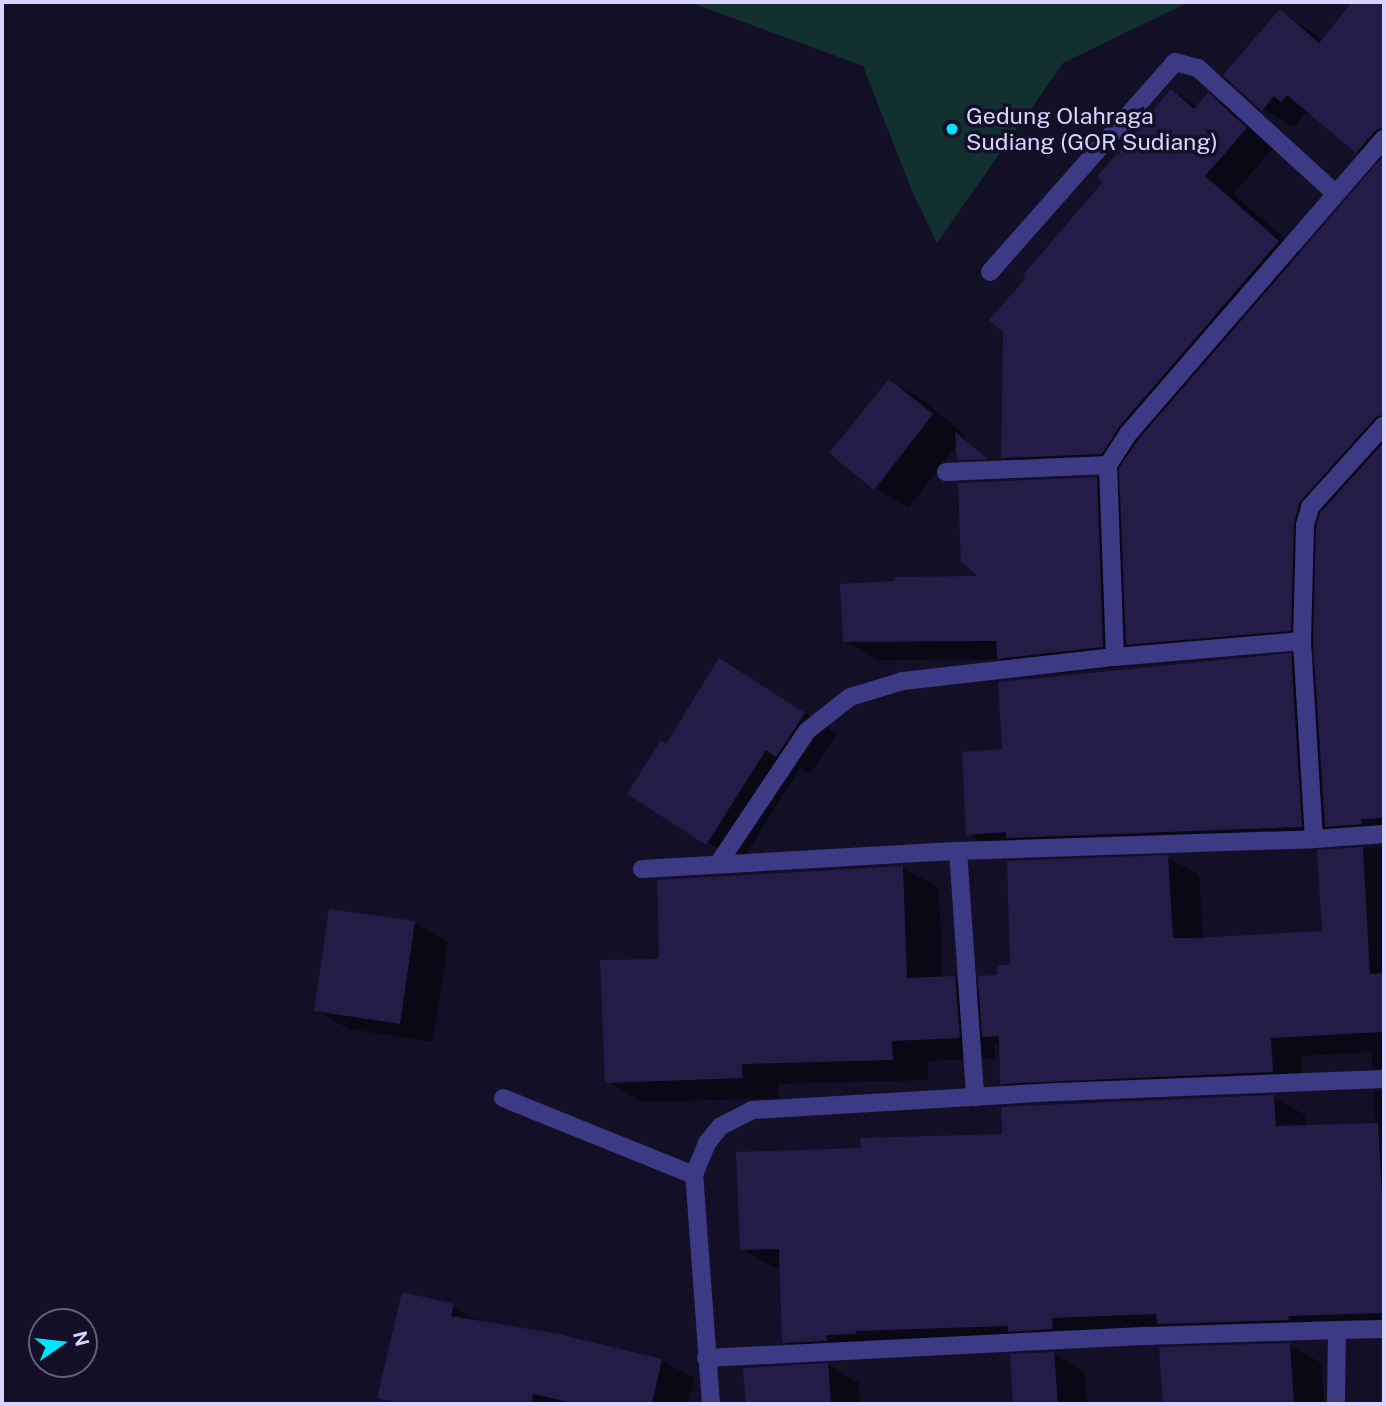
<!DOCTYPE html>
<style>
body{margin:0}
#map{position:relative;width:1386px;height:1406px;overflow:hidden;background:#130f26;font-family:"Public Sans",sans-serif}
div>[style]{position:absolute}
.green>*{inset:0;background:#12302f}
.shadow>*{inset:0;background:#0007}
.building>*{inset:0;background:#241b47}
.street>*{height:18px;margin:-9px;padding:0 9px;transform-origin:9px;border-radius:9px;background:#3d3a85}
.dots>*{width:19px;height:19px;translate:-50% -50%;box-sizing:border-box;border:4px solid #130f26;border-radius:50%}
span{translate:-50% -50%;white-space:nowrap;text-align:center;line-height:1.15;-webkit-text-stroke:7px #130f26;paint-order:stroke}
.poi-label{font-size:23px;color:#d9d4ff}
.left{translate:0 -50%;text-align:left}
.frame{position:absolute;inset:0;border:4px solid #d9d4ff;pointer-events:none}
.north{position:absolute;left:28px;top:1308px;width:70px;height:70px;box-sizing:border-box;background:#130f26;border:2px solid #625e7d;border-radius:50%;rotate:76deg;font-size:19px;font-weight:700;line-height:28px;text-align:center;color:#d9d4ff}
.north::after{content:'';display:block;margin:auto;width:24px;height:32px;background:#00e5ff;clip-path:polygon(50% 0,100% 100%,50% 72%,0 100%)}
</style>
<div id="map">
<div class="green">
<i style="clip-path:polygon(689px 2px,1189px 2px,1063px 63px,937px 243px,912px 191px,863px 66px)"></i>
</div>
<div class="shadow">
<i style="clip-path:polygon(1354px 2px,1384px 2px,1384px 842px,1358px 844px,1330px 828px,1331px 844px,998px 851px,968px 834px,1004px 750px,1291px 655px,1317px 670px,1316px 648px,1159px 662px,1134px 647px,1135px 665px,1031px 676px,1000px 659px,877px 660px,845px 641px,982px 578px,1097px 479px,1122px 493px,1121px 470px,1032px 474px,1003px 457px,1106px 182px,1172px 91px,1198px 107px,1208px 95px,1238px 112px,1275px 146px,1233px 194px,1301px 253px,1377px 164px,1357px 152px,1315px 116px,1305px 114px,1294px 127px,1263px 109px,1280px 11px,1323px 40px)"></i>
<i style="clip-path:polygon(890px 381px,923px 400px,965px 435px,908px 508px,875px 488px)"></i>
<i style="clip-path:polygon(752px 680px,837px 733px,810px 774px,800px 768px,741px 862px,629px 794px,667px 746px)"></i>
<i style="clip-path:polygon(1384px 847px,1384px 1074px,1372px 1067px,1372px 1052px,1301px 1056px,1303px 1089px,1033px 1101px,1002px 1083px,1001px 1046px,994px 1042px,995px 1058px,928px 1061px,928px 1080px,778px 1084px,778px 1098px,643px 1102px,607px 1082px,661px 960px,902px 867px,939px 888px,942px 978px,955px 978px,981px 993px,1012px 966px,1167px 857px,1199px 875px,1203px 940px,1324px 933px,1319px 852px)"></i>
<i style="clip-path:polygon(415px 923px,448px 942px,433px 1042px,349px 1029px,315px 1010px)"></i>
<i style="clip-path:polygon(1384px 1091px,1384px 1332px,815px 1360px,784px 1342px,781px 1267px,773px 1267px,741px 1249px,863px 1150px,1003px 1136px,1274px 1097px,1305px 1115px,1306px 1127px,1375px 1125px,1374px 1092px)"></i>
<i style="clip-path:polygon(453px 1306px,482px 1323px,558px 1335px,662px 1360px,694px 1379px,688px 1404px,392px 1404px,379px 1397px)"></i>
<i style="clip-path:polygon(1290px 1345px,1321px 1363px,1324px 1404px,1165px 1404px,1161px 1349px)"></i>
<i style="clip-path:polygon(1054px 1354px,1085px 1372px,1087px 1404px,1014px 1404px,1011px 1356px)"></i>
<i style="clip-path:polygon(828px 1365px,859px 1383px,860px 1404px,755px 1404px,753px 1369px)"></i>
</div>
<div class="building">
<i style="clip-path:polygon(1352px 2px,1384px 2px,1384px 127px,1376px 130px,1356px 153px,1287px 95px,1281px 102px,1274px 96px,1262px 111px,1223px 75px,1280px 9px,1319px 43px)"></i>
<i style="clip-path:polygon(1171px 89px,1194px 109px,1208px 92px,1247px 128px,1205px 176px,1279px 241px,1119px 427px,1102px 454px,1001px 458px,1003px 332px,989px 320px,1026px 278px,1023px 275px,1103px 182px,1097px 177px)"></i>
<i style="clip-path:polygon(1384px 155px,1384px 414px,1376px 417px,1299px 503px,1294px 524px,1291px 631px,1126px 645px,1119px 468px,1137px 441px)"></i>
<i style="clip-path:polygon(889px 379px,933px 414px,874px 490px,829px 453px)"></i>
<i style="clip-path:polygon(955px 432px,988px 459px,957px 460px)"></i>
<i style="clip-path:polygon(1384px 442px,1384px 818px,1361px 819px,1362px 824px,1325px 827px,1313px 641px,1316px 527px,1320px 513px)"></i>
<i style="clip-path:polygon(1097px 477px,1103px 647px,997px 659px,996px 641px,843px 642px,840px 584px,895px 581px,895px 577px,978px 576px,961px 562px,958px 483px)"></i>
<i style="clip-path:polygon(1291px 653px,1302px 827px,1006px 838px,1006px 832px,966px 835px,962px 752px,1002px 749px,998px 682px)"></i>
<i style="clip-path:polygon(719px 658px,805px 713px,776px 757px,766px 750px,706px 845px,627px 794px,661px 740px,666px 744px)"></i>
<i style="clip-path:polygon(1363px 847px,1370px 974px,1384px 973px,1384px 1032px,1271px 1038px,1273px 1072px,1000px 1084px,999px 1036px,982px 1037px,978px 976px,997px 975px,997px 965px,1010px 965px,1007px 861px,1168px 855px,1173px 938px,1194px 938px,1322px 931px,1317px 850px)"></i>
<i style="clip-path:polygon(903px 866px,907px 978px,955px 976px,960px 1038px,892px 1041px,893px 1060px,742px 1064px,743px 1078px,605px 1083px,600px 960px,659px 959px,657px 880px)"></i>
<i style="clip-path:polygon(329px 909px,415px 921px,400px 1024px,314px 1011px)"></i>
<i style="clip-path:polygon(1274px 1095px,1276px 1126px,1378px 1123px,1384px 1235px,1384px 1313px,1288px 1316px,1289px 1320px,1157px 1324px,1156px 1314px,1052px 1318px,1053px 1329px,1008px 1332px,1008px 1326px,856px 1331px,856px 1334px,826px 1335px,827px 1341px,782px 1343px,779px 1249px,740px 1250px,736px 1152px,861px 1148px,860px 1138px,1002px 1134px,1001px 1107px)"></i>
<i style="clip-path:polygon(402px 1292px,454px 1304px,451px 1316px,558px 1334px,662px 1359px,652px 1404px,578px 1404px,533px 1394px,531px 1404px,404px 1404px,377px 1398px)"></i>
<i style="clip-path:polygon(1290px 1343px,1294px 1404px,1163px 1404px,1159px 1347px)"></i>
<i style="clip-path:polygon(1054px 1352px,1058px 1404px,1013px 1404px,1010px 1354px)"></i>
<i style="clip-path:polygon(828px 1363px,831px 1404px,746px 1404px,743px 1368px)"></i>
</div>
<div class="street">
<i style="left:990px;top:272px;width:280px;rotate:-48.6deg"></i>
<i style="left:1175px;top:62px;width:24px;rotate:15deg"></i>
<i style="left:1198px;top:68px;width:185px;rotate:42.4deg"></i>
<i style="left:946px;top:472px;width:162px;rotate:-2.5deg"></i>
<i style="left:1115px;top:657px;width:192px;rotate:-92.1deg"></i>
<i style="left:1108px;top:465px;width:37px;rotate:-57deg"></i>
<i style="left:1128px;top:434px;width:391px;rotate:-49.1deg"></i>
<i style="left:1314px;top:839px;width:198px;rotate:-93.5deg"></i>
<i style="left:1302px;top:641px;width:116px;rotate:-88.5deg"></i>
<i style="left:1305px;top:525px;width:19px;rotate:-74deg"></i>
<i style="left:1310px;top:507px;width:110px;rotate:-47.9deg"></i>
<i style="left:958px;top:851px;width:247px;rotate:86deg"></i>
<i style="left:718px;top:864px;width:160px;rotate:-56.2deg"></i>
<i style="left:807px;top:731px;width:55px;rotate:-38.3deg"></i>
<i style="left:850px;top:697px;width:55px;rotate:-16.8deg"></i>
<i style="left:903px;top:681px;width:213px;rotate:-6.5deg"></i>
<i style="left:1115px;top:657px;width:188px;rotate:-4.9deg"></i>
<i style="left:642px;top:869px;width:317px;rotate:-3.3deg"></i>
<i style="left:958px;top:851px;width:356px;rotate:-1.9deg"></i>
<i style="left:1314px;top:839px;width:70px;rotate:-4.1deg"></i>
<i style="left:503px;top:1098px;width:206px;rotate:22deg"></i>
<i style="left:1337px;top:1330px;width:47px;rotate:-1.2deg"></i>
<i style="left:706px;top:1358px;width:442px;rotate:-2.9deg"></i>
<i style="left:1147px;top:1336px;width:190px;rotate:-1.8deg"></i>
<i style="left:1337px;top:1330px;width:74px;rotate:90.8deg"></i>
<i style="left:711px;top:1404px;width:230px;rotate:-94.2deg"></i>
<i style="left:694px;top:1175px;width:35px;rotate:-68deg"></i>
<i style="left:707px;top:1143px;width:22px;rotate:-51deg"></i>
<i style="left:721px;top:1126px;width:35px;rotate:-27deg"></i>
<i style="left:752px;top:1110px;width:308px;rotate:-3.4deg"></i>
<i style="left:1059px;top:1092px;width:325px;rotate:-2.3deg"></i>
</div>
<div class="dots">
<i style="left:952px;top:129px;background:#00e5ff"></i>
</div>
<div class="poi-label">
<span class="left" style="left:966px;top:129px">Gedung Olahraga<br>Sudiang (GOR Sudiang)</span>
</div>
<div class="frame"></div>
<div class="north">N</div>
</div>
